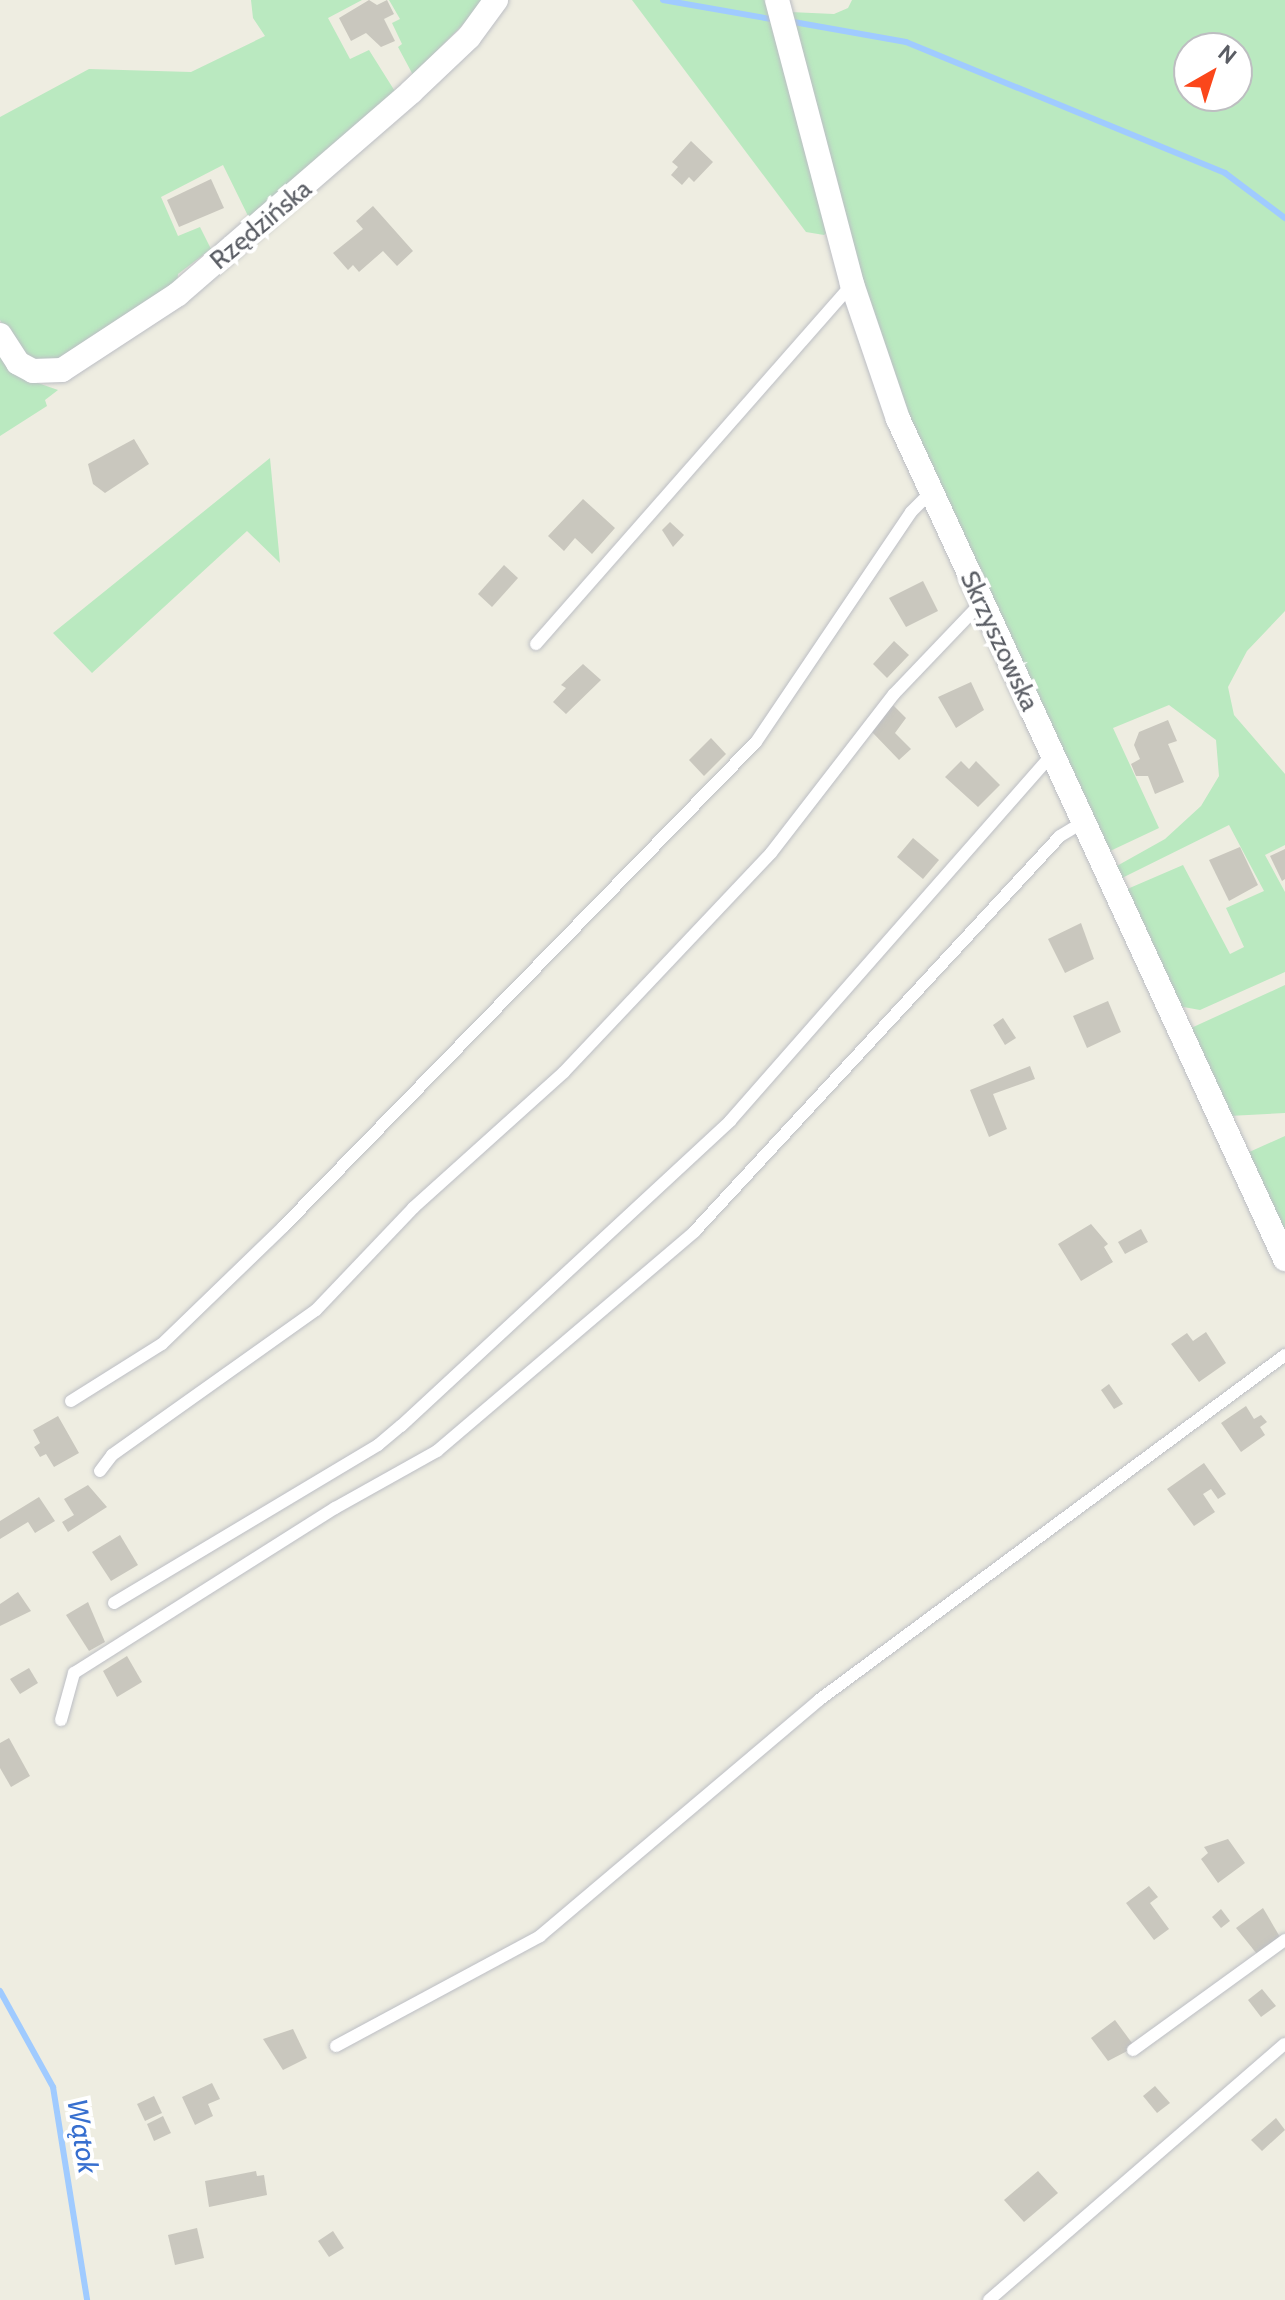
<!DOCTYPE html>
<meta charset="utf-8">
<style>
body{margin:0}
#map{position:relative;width:1285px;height:2300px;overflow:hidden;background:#eeede1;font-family:Cabin,sans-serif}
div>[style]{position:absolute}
.green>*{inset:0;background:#bae9c0}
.stream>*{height:6px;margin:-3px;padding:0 3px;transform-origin:3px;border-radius:3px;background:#a0cbff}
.building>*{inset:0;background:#c9c7be}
.roads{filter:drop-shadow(0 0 2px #bcbec4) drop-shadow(0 0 2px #bcbec4)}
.service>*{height:12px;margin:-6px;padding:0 6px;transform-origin:6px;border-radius:6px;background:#fff}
.minor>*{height:24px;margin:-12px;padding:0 12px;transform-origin:12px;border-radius:12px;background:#fff}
span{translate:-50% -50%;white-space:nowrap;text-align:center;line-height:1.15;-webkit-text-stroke:8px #fff;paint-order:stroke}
.street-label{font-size:26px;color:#5a5d64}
.water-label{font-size:28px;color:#376fcf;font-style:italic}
.north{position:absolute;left:1173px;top:32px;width:80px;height:80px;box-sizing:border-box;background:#fff;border:2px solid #bdbec1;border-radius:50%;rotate:39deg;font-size:22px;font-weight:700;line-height:32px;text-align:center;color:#5a5d64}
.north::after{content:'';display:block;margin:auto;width:28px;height:36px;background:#fb471b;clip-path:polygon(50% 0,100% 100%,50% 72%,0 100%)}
</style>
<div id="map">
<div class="green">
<i style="clip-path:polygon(251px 0,362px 0,328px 18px,350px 59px,369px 50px,396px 93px,252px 224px,223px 165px,161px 197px,178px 236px,200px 227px,211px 249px,178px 274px,177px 286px,58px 361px,25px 360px,0 320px,0 117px,89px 69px,191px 72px,265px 36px,253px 18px)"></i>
<i style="clip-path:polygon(389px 0,487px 0,413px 75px,398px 47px,402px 44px,392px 23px,400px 19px)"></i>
<i style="clip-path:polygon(632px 0,767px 0,829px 231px,824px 235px,806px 232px)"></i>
<i style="clip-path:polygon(evenodd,852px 0,1285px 0,1285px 611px,1247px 651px,1228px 687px,1234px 715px,1285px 774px,1285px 845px,1265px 855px,1285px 892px,1285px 972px,1200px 1010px,1178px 1006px,1125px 890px,1183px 865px,1230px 954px,1244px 947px,1226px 908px,1264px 891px,1229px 825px,1120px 879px,1115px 867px,1165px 839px,1201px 806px,1219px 776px,1216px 740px,1169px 705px,1113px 728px,1159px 828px,1108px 852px,884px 360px,790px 12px,834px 14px,848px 8px,852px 0,1189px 48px,1237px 48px,1237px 96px,1189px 96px,1189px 48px)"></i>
<i style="clip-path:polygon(0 346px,18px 376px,58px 390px,45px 400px,47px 406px,0 436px)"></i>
<i style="clip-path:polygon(270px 458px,280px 563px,247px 531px,92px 673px,53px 633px)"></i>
<i style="clip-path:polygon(1285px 985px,1285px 1113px,1229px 1116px,1189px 1029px)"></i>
<i style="clip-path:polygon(1285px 1136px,1285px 1237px,1247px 1153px)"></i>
</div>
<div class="stream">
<i style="left:663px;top:0;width:116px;rotate:10deg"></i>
<i style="left:788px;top:21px;width:120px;rotate:10.1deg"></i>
<i style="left:906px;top:42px;width:345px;rotate:22.3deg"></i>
<i style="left:1225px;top:173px;width:75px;rotate:36.9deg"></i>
<i style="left:0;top:1991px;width:110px;rotate:61.1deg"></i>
<i style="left:53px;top:2087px;width:216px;rotate:80.9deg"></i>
</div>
<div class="building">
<i style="clip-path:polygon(369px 0,377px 5px,387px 0,394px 14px,384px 19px,395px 41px,381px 47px,366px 33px,351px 41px,339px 18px)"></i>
<i style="clip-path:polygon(691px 141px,713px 162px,694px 182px,689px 177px,682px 185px,671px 175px,678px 167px,672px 162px)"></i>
<i style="clip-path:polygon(211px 179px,224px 208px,179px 227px,167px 200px)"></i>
<i style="clip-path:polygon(373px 206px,413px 251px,397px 266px,383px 251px,359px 272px,353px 265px,348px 270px,333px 253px,363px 229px,356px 221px)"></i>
<i style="clip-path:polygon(134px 439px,149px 464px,105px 493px,93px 484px,88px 464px)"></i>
<i style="clip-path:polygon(583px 499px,615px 528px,592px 554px,575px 538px,564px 551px,548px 536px)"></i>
<i style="clip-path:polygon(670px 522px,684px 535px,673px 547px,662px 530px)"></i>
<i style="clip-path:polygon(504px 565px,518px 578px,492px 607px,478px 594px)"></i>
<i style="clip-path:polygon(923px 581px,938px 611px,906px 627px,889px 598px)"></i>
<i style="clip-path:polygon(894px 641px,909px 655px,887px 678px,873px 664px)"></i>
<i style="clip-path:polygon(583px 664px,601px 680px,566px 714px,553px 702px,566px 688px,561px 685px)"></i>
<i style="clip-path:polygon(971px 682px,984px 710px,956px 728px,938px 697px)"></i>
<i style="clip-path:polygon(893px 705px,906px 718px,895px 733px,911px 749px,899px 760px,872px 732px)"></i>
<i style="clip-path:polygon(1168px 720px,1177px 741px,1168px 744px,1184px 782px,1155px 794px,1148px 776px,1136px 776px,1131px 764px,1140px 759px,1134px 745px,1139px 732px)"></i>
<i style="clip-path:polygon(711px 738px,726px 754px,704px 776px,689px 760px)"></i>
<i style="clip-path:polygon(961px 761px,969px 769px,976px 761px,1000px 785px,978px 807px,945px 777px)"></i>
<i style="clip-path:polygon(913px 838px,939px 860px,923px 879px,897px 857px)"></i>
<i style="clip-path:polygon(1240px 847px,1258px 885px,1229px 901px,1209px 860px)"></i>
<i style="clip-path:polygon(1285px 849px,1285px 879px,1282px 881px,1270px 856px)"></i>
<i style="clip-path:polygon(1081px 923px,1094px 959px,1065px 973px,1048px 939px)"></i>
<i style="clip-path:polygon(1108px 1001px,1121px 1032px,1087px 1048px,1073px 1016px)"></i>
<i style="clip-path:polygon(1003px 1018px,1016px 1038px,1005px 1045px,993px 1025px)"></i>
<i style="clip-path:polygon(1030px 1066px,1035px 1079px,993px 1094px,1007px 1129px,989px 1137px,970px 1090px)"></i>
<i style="clip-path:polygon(1091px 1224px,1108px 1244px,1104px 1247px,1113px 1262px,1081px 1281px,1058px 1244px)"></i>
<i style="clip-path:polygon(1141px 1229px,1148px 1242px,1125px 1254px,1118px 1242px)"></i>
<i style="clip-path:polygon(1206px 1332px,1226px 1363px,1199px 1382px,1171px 1344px,1187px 1333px,1193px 1341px)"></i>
<i style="clip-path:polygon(1109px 1384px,1123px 1404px,1114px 1409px,1101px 1390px)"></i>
<i style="clip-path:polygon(1246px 1406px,1254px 1419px,1261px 1415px,1267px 1422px,1260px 1427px,1265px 1435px,1241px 1452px,1221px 1423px)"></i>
<i style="clip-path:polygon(58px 1416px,79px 1453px,54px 1467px,46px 1454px,40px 1457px,34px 1447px,40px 1443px,33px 1430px)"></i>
<i style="clip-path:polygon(1204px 1463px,1226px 1494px,1218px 1499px,1211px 1489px,1203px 1494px,1215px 1512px,1194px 1526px,1167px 1489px)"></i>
<i style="clip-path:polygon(88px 1485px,107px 1507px,68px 1532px,62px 1522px,74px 1515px,64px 1499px)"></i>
<i style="clip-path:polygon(39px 1497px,55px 1521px,35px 1533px,28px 1522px,0 1539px,0 1521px)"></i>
<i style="clip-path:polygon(120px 1535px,138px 1565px,111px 1581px,92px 1552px)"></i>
<i style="clip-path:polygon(18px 1592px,31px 1611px,0 1626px,0 1604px)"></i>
<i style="clip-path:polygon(88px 1602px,105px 1642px,89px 1651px,66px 1615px)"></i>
<i style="clip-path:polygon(127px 1656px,142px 1682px,117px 1697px,103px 1671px)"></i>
<i style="clip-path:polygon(29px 1668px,38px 1683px,20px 1694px,10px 1679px)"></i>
<i style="clip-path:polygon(9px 1738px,30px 1776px,11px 1787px,0 1768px,0 1743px)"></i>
<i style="clip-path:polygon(1228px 1839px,1245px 1863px,1218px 1883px,1201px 1859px,1208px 1853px,1204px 1847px)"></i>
<i style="clip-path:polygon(1149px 1886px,1158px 1897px,1150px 1903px,1169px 1929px,1154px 1940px,1126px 1903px)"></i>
<i style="clip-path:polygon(1263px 1908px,1280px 1937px,1257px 1954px,1236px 1928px)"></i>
<i style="clip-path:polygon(1221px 1909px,1230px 1921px,1221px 1928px,1212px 1917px)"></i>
<i style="clip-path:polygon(1262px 1989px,1276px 2006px,1261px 2017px,1248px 2000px)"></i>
<i style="clip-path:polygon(1115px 2020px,1135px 2047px,1108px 2061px,1091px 2038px)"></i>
<i style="clip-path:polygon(293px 2029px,307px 2058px,283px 2070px,263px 2039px)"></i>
<i style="clip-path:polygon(212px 2083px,220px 2099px,208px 2104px,213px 2116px,195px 2125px,182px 2097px)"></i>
<i style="clip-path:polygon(1155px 2086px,1170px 2103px,1157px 2113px,1143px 2096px)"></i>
<i style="clip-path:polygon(154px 2096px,162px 2113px,145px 2121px,137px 2104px)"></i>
<i style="clip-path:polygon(163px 2116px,171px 2133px,154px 2141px,147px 2124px)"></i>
<i style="clip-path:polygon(1276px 2118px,1285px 2130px,1262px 2151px,1251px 2140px)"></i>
<i style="clip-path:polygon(256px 2171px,257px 2176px,264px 2175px,267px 2195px,209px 2207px,205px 2181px)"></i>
<i style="clip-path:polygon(1038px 2171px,1058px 2193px,1024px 2222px,1004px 2200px)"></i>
<i style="clip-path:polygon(197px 2228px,204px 2258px,175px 2265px,168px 2235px)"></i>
<i style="clip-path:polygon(333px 2231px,344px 2248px,329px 2257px,318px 2241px)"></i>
</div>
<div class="roads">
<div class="service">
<i style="left:536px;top:644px;width:479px;rotate:-48.7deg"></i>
<i style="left:71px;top:1401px;width:107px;rotate:-32.1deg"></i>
<i style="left:162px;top:1344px;width:168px;rotate:-44deg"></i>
<i style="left:283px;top:1227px;width:677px;rotate:-45.72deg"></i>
<i style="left:756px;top:742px;width:277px;rotate:-56deg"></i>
<i style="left:911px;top:512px;width:27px;rotate:-45deg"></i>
<i style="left:100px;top:1471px;width:20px;rotate:-53deg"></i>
<i style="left:112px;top:1455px;width:250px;rotate:-35.4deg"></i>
<i style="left:316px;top:1310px;width:141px;rotate:-46.4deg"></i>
<i style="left:413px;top:1208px;width:203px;rotate:-42deg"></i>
<i style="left:564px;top:1072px;width:301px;rotate:-46.6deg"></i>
<i style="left:771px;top:853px;width:201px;rotate:-52.3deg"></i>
<i style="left:894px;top:694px;width:127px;rotate:-46.3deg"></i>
<i style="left:114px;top:1603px;width:308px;rotate:-30.9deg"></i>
<i style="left:378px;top:1445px;width:30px;rotate:-40deg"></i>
<i style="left:401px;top:1426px;width:449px;rotate:-42.8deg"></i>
<i style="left:730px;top:1121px;width:488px;rotate:-48.7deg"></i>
<i style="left:61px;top:1720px;width:49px;rotate:-74.5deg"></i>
<i style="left:74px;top:1673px;width:309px;rotate:-32.3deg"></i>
<i style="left:335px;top:1508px;width:117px;rotate:-29.2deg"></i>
<i style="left:437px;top:1451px;width:338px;rotate:-40.4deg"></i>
<i style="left:694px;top:1232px;width:539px;rotate:-47.25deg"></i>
<i style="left:1060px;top:836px;width:27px;rotate:-31deg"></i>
<i style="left:336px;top:2046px;width:232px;rotate:-28.3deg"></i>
<i style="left:540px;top:1936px;width:365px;rotate:-40.2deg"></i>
<i style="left:819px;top:1700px;width:580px;rotate:-36.51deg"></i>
<i style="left:1133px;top:2050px;width:188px;rotate:-35.9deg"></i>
<i style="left:989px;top:2300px;width:391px;rotate:-40.9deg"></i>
</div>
<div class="minor">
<i style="left:777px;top:0;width:294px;rotate:75.2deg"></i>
<i style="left:852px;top:284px;width:143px;rotate:71.2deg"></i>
<i style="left:898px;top:419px;width:925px;rotate:65.26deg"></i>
<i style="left:0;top:335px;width:33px;rotate:57deg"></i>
<i style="left:18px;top:363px;width:17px;rotate:28deg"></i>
<i style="left:33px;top:371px;width:29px;rotate:-2deg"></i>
<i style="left:62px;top:370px;width:139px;rotate:-33.2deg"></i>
<i style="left:178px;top:294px;width:308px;rotate:-40.9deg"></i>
<i style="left:411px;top:92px;width:80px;rotate:-43.5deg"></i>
<i style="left:469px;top:37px;width:46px;rotate:-53.9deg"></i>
</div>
</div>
<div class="street-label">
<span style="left:261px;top:225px;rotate:-40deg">Rzędzińska</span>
<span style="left:999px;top:641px;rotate:65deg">Skrzyszowska</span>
</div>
<div class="water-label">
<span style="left:83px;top:2136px;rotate:81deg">Wątok</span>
</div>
<div class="north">N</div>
</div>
